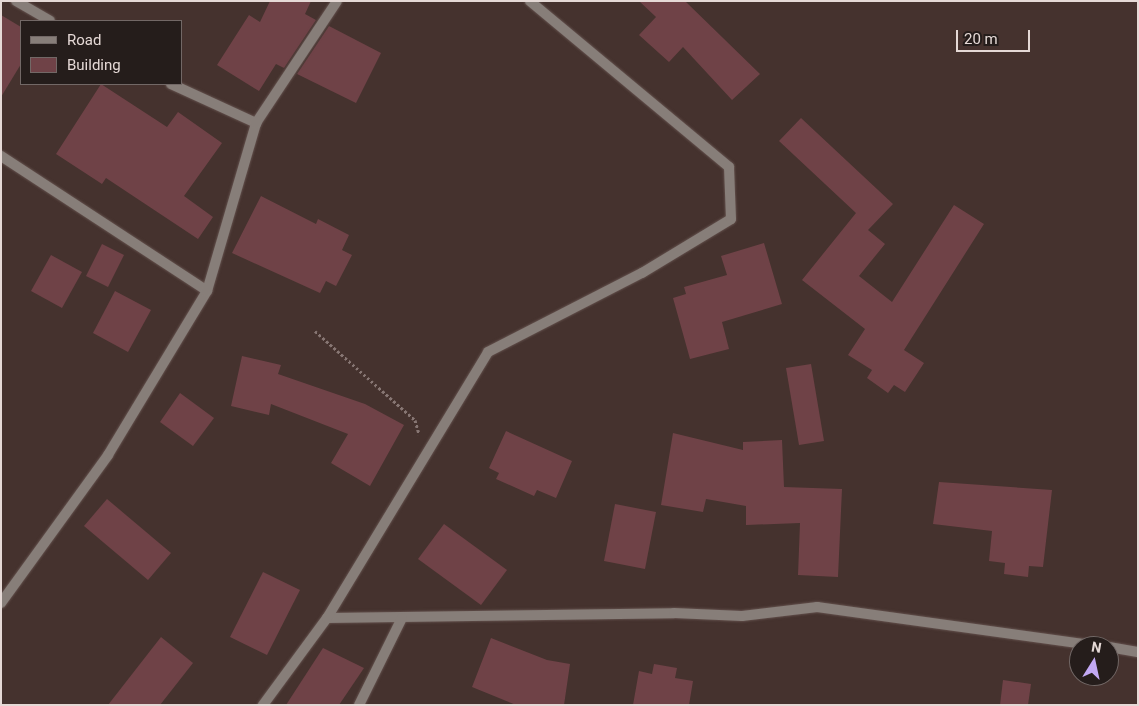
<!DOCTYPE html>
<style>
body{margin:0}
#map{position:relative;width:1139px;height:706px;overflow:hidden;background:#45322e;font-family:Roboto,sans-serif}
div>[style]{position:absolute}
.building>*{inset:0;background:#6f4247}
.path>*{height:3px;margin-top:-1.5px;transform-origin:0;background:repeating-linear-gradient(90deg,#877673 0 2.5px,transparent 0 5px)}
.roads{filter:drop-shadow(0 0 1px #62504c) drop-shadow(0 0 1px #62504c)}
.street>*{height:10px;margin:-5px;padding:0 5px;transform-origin:5px;border-radius:5px;background:#877e79}
span{translate:-50% -50%;white-space:nowrap;text-align:center;line-height:1.15;-webkit-text-stroke:5px #251d1b;paint-order:stroke}
.frame{position:absolute;inset:0;border:2px solid #e5d9d6;pointer-events:none}
.legend{position:absolute;left:20px;top:20px;width:162px;height:65px;box-sizing:border-box;background:#251d1b;border:1px solid #726866;margin:0;padding:6px 9px;list-style:none;font-size:15px;color:#e5d9d6}
.legend li{display:flex;align-items:center;gap:10px;height:25px}
.legend b{width:25px;border:1px solid #726866}
.north{position:absolute;left:1069px;top:636px;width:50px;height:50px;box-sizing:border-box;background:#251d1b;border:1px solid #726866;border-radius:50%;rotate:10deg;font-size:14px;font-weight:700;line-height:20px;text-align:center;color:#e5d9d6}
.north::after{content:'';display:block;margin:auto;width:18px;height:22px;background:#c2a8f3;clip-path:polygon(50% 0,100% 100%,50% 72%,0 100%)}
.scale{position:absolute;left:956px;top:30px;width:74px;height:22px;box-sizing:border-box;border:2px solid #e5d9d6;border-top:0;padding-left:6px;font-size:15px;line-height:18px;white-space:nowrap;color:#e5d9d6;-webkit-text-stroke:4px #251d1b;paint-order:stroke}
</style>
<div id="map">
<div class="building">
<i style="clip-path:polygon(270px 1px,311px 1px,305px 14px,316px 20px,284px 68px,276px 64px,259px 91px,217px 65px,249px 15px,260px 22px)"></i>
<i style="clip-path:polygon(639px 1px,685px 1px,760px 74px,732px 100px,683px 47px,669px 62px,639px 35px,656px 17px)"></i>
<i style="clip-path:polygon(1px 15px,21px 27px,21px 64px,1px 97px)"></i>
<i style="clip-path:polygon(329px 26px,381px 53px,356px 103px,297px 74px)"></i>
<i style="clip-path:polygon(101px 84px,167px 127px,178px 112px,222px 143px,184px 196px,213px 217px,198px 239px,106px 178px,102px 184px,56px 154px)"></i>
<i style="clip-path:polygon(801px 118px,893px 204px,868px 230px,885px 244px,859px 276px,892px 302px,954px 205px,984px 224px,904px 350px,924px 363px,905px 392px,894px 385px,888px 393px,867px 378px,872px 370px,848px 355px,865px 329px,802px 280px,856px 213px,779px 141px)"></i>
<i style="clip-path:polygon(261px 196px,316px 224px,318px 219px,349px 235px,342px 250px,352px 255px,336px 286px,326px 281px,320px 293px,232px 253px)"></i>
<i style="clip-path:polygon(764px 243px,782px 304px,722px 322px,729px 349px,690px 359px,673px 298px,686px 294px,684px 287px,727px 275px,721px 256px)"></i>
<i style="clip-path:polygon(102px 244px,124px 255px,108px 287px,86px 276px)"></i>
<i style="clip-path:polygon(51px 255px,82px 272px,62px 308px,31px 291px)"></i>
<i style="clip-path:polygon(115px 291px,151px 310px,128px 352px,93px 333px)"></i>
<i style="clip-path:polygon(242px 356px,281px 365px,278px 374px,365px 404px,404px 425px,370px 486px,331px 463px,348px 434px,271px 404px,269px 415px,231px 406px)"></i>
<i style="clip-path:polygon(811px 364px,824px 441px,799px 445px,786px 368px)"></i>
<i style="clip-path:polygon(180px 393px,214px 418px,193px 446px,160px 422px)"></i>
<i style="clip-path:polygon(506px 431px,572px 461px,556px 498px,537px 490px,534px 496px,496px 479px,499px 473px,489px 468px)"></i>
<i style="clip-path:polygon(673px 433px,743px 450px,743px 442px,782px 440px,784px 487px,842px 489px,838px 577px,798px 575px,800px 523px,746px 525px,746px 506px,706px 499px,703px 512px,661px 505px)"></i>
<i style="clip-path:polygon(939px 482px,1052px 490px,1043px 567px,1029px 566px,1028px 577px,1004px 574px,1005px 563px,989px 561px,992px 531px,933px 524px)"></i>
<i style="clip-path:polygon(107px 499px,171px 553px,148px 580px,84px 526px)"></i>
<i style="clip-path:polygon(615px 504px,656px 512px,645px 569px,604px 561px)"></i>
<i style="clip-path:polygon(444px 524px,507px 570px,481px 605px,418px 559px)"></i>
<i style="clip-path:polygon(263px 572px,300px 590px,267px 655px,230px 637px)"></i>
<i style="clip-path:polygon(161px 637px,193px 663px,160px 705px,108px 705px)"></i>
<i style="clip-path:polygon(491px 638px,547px 660px,570px 664px,564px 705px,516px 705px,472px 687px)"></i>
<i style="clip-path:polygon(323px 648px,364px 668px,339px 705px,286px 705px)"></i>
<i style="clip-path:polygon(654px 664px,677px 668px,675px 678px,693px 681px,689px 705px,633px 705px,639px 671px,652px 674px)"></i>
<i style="clip-path:polygon(1003px 680px,1031px 684px,1028px 705px,1000px 705px)"></i>
</div>
<div class="path">
<i style="left:315px;top:331px;width:134px;rotate:41.7deg"></i>
<i style="left:415px;top:420px;width:15px;rotate:74deg"></i>
</div>
<div class="roads">
<div class="street">
<i style="left:16px;top:1px;width:39px;rotate:30deg"></i>
<i style="left:171px;top:84px;width:94px;rotate:24.6deg"></i>
<i style="left:1px;top:156px;width:246px;rotate:33.2deg"></i>
<i style="left:1px;top:603px;width:183px;rotate:-54.1deg"></i>
<i style="left:108px;top:455px;width:192px;rotate:-58.9deg"></i>
<i style="left:207px;top:291px;width:175px;rotate:-73.7deg"></i>
<i style="left:256px;top:123px;width:146px;rotate:-56.4deg"></i>
<i style="left:327px;top:618px;width:347px;rotate:-0.8deg"></i>
<i style="left:674px;top:613px;width:68px;rotate:2.5deg"></i>
<i style="left:742px;top:616px;width:76px;rotate:-6.8deg"></i>
<i style="left:817px;top:607px;width:285px;rotate:7.9deg"></i>
<i style="left:1109px;top:647px;width:29px;rotate:10deg"></i>
<i style="left:263px;top:705px;width:108px;rotate:-53.7deg"></i>
<i style="left:327px;top:618px;width:311px;rotate:-58.8deg"></i>
<i style="left:488px;top:352px;width:173px;rotate:-27.2deg"></i>
<i style="left:642px;top:273px;width:104px;rotate:-31.2deg"></i>
<i style="left:731px;top:219px;width:52px;rotate:-92.2deg"></i>
<i style="left:729px;top:167px;width:259px;rotate:-140.2deg"></i>
<i style="left:359px;top:705px;width:97px;rotate:-63.7deg"></i>
</div>
</div>
<div class="frame"></div>
<ul class="legend">
<li><b style="height:6px;background:#877e79"></b>Road</li>
<li><b style="height:14px;background:#6f4247"></b>Building</li>
</ul>
<div class="north">N</div>
<div class="scale">20 m</div>
</div>
